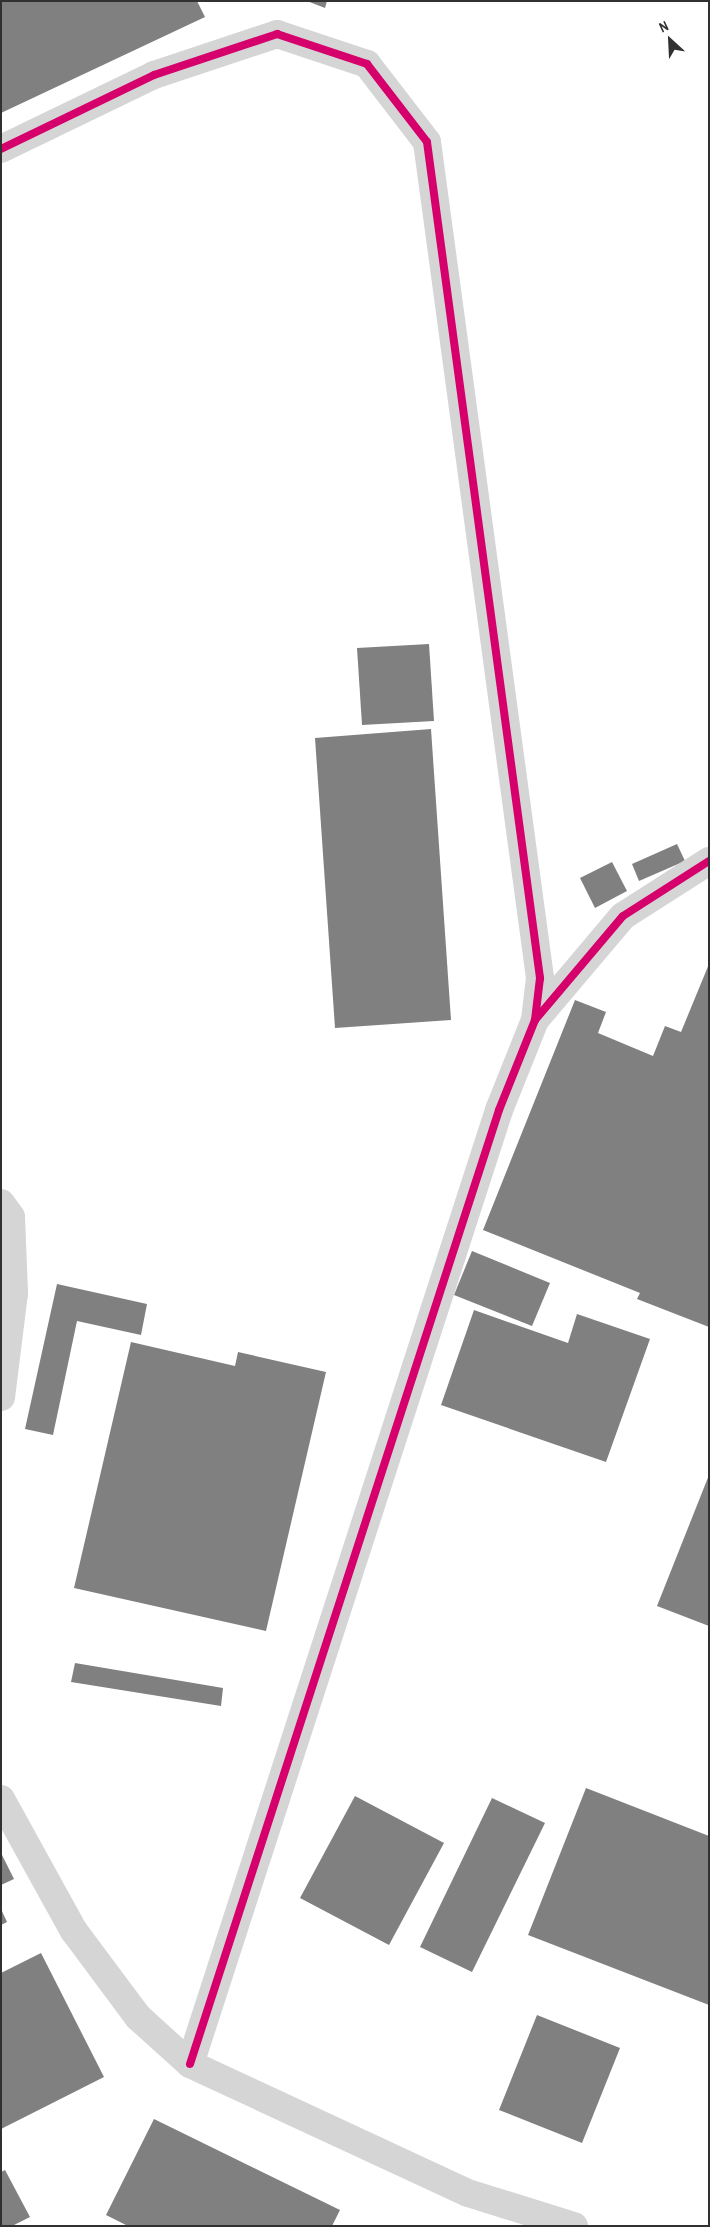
<!DOCTYPE html>
<style>
body{margin:0}
#map{position:relative;width:710px;height:2227px;overflow:hidden;background:#fff;font-family:"Archivo Narrow",sans-serif}
div>[style]{position:absolute}
.building>*{inset:0;background:#808080}
.minor>*{height:28px;margin:-14px;padding:0 14px;transform-origin:14px;border-radius:14px;background:#d5d5d5}
.cycleway>*{height:8px;margin:-4px;padding:0 4px;transform-origin:4px;border-radius:4px;background:#d6006c}
span{translate:-50% -50%;white-space:nowrap;text-align:center;line-height:1.15;-webkit-text-stroke:5px #fff;paint-order:stroke}
.frame{position:absolute;inset:0;border:2px solid #313131;pointer-events:none}
.north{position:absolute;left:645px;top:15px;width:50px;height:50px;-webkit-text-stroke:4px #fff;paint-order:stroke;rotate:335deg;font-size:14px;font-weight:700;line-height:20px;text-align:center;color:#313131}
.north::after{content:'';display:block;margin:auto;width:18px;height:22px;background:#313131;clip-path:polygon(50% 0,100% 100%,50% 72%,0 100%)}
</style>
<div id="map">
<div class="building">
<i style="clip-path:polygon(1px 1px,197px 1px,205px 17px,1px 113px)"></i>
<i style="clip-path:polygon(307px 1px,327px 1px,325px 8px)"></i>
<i style="clip-path:polygon(429px 644px,434px 721px,362px 725px,357px 648px)"></i>
<i style="clip-path:polygon(431px 729px,451px 1020px,335px 1028px,315px 738px)"></i>
<i style="clip-path:polygon(677px 844px,685px 861px,639px 881px,632px 864px)"></i>
<i style="clip-path:polygon(612px 862px,627px 891px,595px 908px,580px 878px)"></i>
<i style="clip-path:polygon(709px 964px,709px 1327px,637px 1299px,640px 1293px,483px 1230px,575px 1000px,606px 1012px,598px 1033px,653px 1056px,665px 1026px,681px 1032px)"></i>
<i style="clip-path:polygon(472px 1251px,550px 1283px,532px 1326px,454px 1295px)"></i>
<i style="clip-path:polygon(57px 1284px,147px 1304px,141px 1335px,77px 1321px,53px 1435px,25px 1429px)"></i>
<i style="clip-path:polygon(474px 1310px,568px 1343px,577px 1314px,650px 1339px,606px 1462px,441px 1405px)"></i>
<i style="clip-path:polygon(131px 1342px,235px 1366px,238px 1352px,326px 1372px,266px 1631px,74px 1588px)"></i>
<i style="clip-path:polygon(709px 1475px,709px 1626px,657px 1606px)"></i>
<i style="clip-path:polygon(75px 1663px,223px 1688px,221px 1706px,71px 1682px)"></i>
<i style="clip-path:polygon(586px 1788px,709px 1836px,709px 2005px,528px 1935px)"></i>
<i style="clip-path:polygon(355px 1796px,444px 1843px,389px 1945px,300px 1898px)"></i>
<i style="clip-path:polygon(492px 1798px,545px 1823px,472px 1972px,420px 1947px)"></i>
<i style="clip-path:polygon(1px 1853px,14px 1879px,1px 1885px)"></i>
<i style="clip-path:polygon(1px 1909px,7px 1922px,1px 1925px)"></i>
<i style="clip-path:polygon(41px 1953px,104px 2077px,1px 2129px,1px 1973px)"></i>
<i style="clip-path:polygon(537px 2015px,620px 2048px,582px 2143px,499px 2110px)"></i>
<i style="clip-path:polygon(154px 2119px,340px 2210px,332px 2226px,128px 2226px,106px 2215px)"></i>
<i style="clip-path:polygon(5px 2170px,30px 2217px,12px 2226px,1px 2226px,1px 2172px)"></i>
</div>
<div class="minor">
<i style="left:1px;top:149px;width:170px;rotate:-25.8deg"></i>
<i style="left:154px;top:75px;width:130px;rotate:-18.4deg"></i>
<i style="left:277px;top:34px;width:95px;rotate:18.4deg"></i>
<i style="left:367px;top:64px;width:98px;rotate:52.4deg"></i>
<i style="left:427px;top:142px;width:844px;rotate:82.3deg"></i>
<i style="left:540px;top:978px;width:42px;rotate:96.8deg"></i>
<i style="left:1px;top:1203px;width:17px;rotate:54deg"></i>
<i style="left:11px;top:1217px;width:76px;rotate:87.7deg"></i>
<i style="left:14px;top:1293px;width:105px;rotate:97.1deg"></i>
<i style="left:1px;top:1799px;width:151px;rotate:61.1deg"></i>
<i style="left:74px;top:1931px;width:107px;rotate:53.3deg"></i>
<i style="left:138px;top:2017px;width:70px;rotate:42.1deg"></i>
<i style="left:190px;top:2064px;width:306px;rotate:24.9deg"></i>
<i style="left:468px;top:2193px;width:111px;rotate:17.3deg"></i>
<i style="left:190px;top:2064px;width:1003px;rotate:-72.05deg"></i>
<i style="left:499px;top:1110px;width:97px;rotate:-68.2deg"></i>
<i style="left:535px;top:1020px;width:136px;rotate:-49.8deg"></i>
<i style="left:623px;top:916px;width:102px;rotate:-32.6deg"></i>
</div>
<div class="cycleway">
<i style="left:1px;top:149px;width:170px;rotate:-25.8deg"></i>
<i style="left:154px;top:75px;width:130px;rotate:-18.4deg"></i>
<i style="left:277px;top:34px;width:95px;rotate:18.4deg"></i>
<i style="left:367px;top:64px;width:98px;rotate:52.4deg"></i>
<i style="left:427px;top:142px;width:844px;rotate:82.3deg"></i>
<i style="left:540px;top:978px;width:42px;rotate:96.8deg"></i>
<i style="left:190px;top:2064px;width:1003px;rotate:-72.05deg"></i>
<i style="left:499px;top:1110px;width:97px;rotate:-68.2deg"></i>
<i style="left:535px;top:1020px;width:136px;rotate:-49.8deg"></i>
<i style="left:623px;top:916px;width:102px;rotate:-32.6deg"></i>
</div>
<div class="frame"></div>
<div class="north">N</div>
</div>
